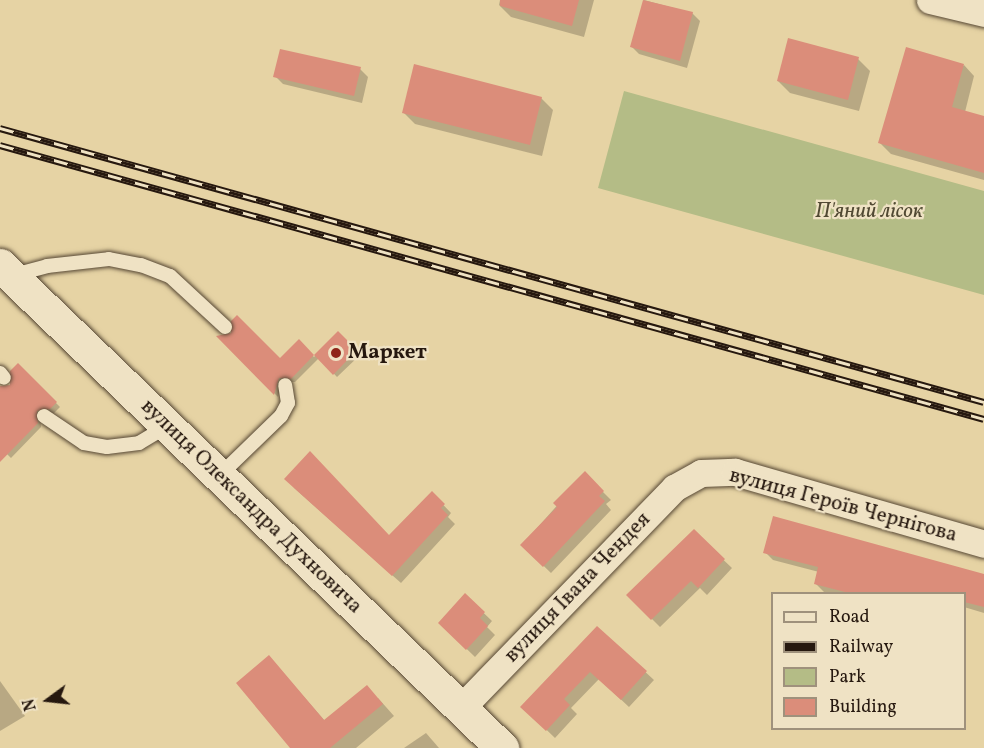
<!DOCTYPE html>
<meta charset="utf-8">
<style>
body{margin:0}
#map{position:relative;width:984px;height:748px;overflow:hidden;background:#e6d3a4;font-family:Vollkorn,serif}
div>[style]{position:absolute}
.green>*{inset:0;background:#b4bc86}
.shadow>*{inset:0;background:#0003}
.building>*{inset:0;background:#db8d7a}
.roads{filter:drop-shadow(0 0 2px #564734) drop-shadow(0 0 2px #564734)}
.service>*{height:14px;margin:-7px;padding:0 7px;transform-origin:7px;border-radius:7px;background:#efe2c4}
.minor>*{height:27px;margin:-13.5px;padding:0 13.5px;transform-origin:13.5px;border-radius:13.5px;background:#efe2c4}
.secondary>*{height:33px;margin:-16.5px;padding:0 16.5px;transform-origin:16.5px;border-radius:16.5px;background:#efe2c4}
.rail>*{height:7px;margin-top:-3.5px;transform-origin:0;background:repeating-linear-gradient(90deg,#efe2c4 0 14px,#26180f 0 28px);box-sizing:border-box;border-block:2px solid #26180f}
.dots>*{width:16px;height:16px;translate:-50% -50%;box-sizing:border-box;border:3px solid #efe2c4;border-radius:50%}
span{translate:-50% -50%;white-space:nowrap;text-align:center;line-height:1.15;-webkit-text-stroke:4.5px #efe2c4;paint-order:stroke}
.park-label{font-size:21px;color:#514933;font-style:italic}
.poi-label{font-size:21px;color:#26180f;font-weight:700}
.left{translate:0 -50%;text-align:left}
.street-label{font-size:21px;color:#26180f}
.legend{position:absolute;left:771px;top:592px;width:195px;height:138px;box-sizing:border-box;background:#efe2c4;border:2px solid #9f917c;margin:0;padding:8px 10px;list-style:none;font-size:18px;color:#26180f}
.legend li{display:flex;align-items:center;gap:12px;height:30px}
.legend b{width:30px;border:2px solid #9f917c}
.north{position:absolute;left:18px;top:670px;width:60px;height:60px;-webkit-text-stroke:4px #efe2c4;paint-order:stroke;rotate:255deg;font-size:16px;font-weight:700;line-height:24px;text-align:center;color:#26180f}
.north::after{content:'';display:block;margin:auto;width:21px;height:27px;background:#26180f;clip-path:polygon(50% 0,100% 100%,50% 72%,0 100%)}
</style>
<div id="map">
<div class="green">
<i style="clip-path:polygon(624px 91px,984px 191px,984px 295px,598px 188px)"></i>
</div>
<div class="shadow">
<i style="clip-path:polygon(500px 0,594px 0,584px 37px,511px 17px,499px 5px)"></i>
<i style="clip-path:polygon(644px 0,692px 13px,700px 21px,687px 68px,639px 54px,631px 46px)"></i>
<i style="clip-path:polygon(858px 59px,870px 71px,859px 111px,790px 93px,778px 81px)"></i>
<i style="clip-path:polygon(964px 65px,974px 76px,965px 112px,984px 117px,984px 180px,891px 154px,880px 143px)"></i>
<i style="clip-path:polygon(360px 69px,368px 77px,362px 103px,283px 84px,275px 76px)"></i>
<i style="clip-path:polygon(541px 98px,553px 110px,542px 156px,415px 124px,403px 112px)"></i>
<i style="clip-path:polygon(338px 333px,360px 355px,337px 377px,319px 358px,295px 382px,282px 382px,278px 397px,219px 337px,280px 360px,299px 342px,314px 357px)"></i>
<i style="clip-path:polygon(18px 365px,60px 407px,54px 413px,40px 414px,41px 427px,11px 458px,0 447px,0 386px,12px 386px)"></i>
<i style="clip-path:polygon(585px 474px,611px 500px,606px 504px,611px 510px,551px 573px,522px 545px)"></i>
<i style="clip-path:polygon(293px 487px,389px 537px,432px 493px,451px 513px,448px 517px,455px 524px,401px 583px)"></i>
<i style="clip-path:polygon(694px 532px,732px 568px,707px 595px,700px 588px,660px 627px,628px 595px)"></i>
<i style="clip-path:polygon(765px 552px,984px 576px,984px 613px,964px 607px,964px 594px,824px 592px,816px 584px,819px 572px,773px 560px)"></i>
<i style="clip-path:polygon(465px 595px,492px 621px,487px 627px,495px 635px,475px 657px,440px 623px)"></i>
<i style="clip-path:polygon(598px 628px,654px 680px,629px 707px,599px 679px,571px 708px,577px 714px,555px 738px,523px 707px)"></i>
<i style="clip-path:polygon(269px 657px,325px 721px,378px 698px,394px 716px,356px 748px,292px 748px)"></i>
<i style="clip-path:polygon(0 681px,25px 716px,0 731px)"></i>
<i style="clip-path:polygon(426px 733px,439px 748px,404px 748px)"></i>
</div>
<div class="building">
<i style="clip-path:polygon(500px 0,579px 0,572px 26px,500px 6px)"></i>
<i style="clip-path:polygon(643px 0,693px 12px,680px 61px,630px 47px)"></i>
<i style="clip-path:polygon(788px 38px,859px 57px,848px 100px,777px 81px)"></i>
<i style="clip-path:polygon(906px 47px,964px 64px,952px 107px,984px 116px,984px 173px,878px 143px)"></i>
<i style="clip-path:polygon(280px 49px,361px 67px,354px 96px,273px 77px)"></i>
<i style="clip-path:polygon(414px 64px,542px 97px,530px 145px,402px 113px)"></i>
<i style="clip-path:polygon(237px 315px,280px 358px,299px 339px,314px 355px,291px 379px,279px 378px,274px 395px,216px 336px,231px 333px,231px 321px)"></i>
<i style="clip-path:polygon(338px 331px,357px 350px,333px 375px,314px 355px)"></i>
<i style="clip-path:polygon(18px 363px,57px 402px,50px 409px,37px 411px,38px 423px,0 462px,0 386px,10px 385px,10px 371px)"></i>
<i style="clip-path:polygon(310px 451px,389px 535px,432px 491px,445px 504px,441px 508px,448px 515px,392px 576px,284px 479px)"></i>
<i style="clip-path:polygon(585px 471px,604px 491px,599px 496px,605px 501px,543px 567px,520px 545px,557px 507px,553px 503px)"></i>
<i style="clip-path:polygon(773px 516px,984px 574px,984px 607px,964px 602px,964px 594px,853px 594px,814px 584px,818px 567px,763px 553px)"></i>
<i style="clip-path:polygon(694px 529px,725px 559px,698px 588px,691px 581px,651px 620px,626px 595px)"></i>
<i style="clip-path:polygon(465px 593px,485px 612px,480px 618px,488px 626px,466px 650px,438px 623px)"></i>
<i style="clip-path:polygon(597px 626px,647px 671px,621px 700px,590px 672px,564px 699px,570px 705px,546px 731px,520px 707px)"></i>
<i style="clip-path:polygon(269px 655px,324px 720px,367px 685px,383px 704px,330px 748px,290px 748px,236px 683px)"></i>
</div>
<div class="roads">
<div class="service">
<i style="left:14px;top:275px;width:34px;rotate:-15deg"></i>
<i style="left:47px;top:266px;width:62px;rotate:-6.4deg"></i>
<i style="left:109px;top:259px;width:33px;rotate:11deg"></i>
<i style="left:141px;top:265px;width:31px;rotate:21deg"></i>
<i style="left:170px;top:276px;width:75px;rotate:42.8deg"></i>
<i style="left:0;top:373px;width:6px;rotate:51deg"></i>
<i style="left:44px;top:416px;width:48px;rotate:34deg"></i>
<i style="left:84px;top:443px;width:23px;rotate:10deg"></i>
<i style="left:107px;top:447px;width:32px;rotate:-7deg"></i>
<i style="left:139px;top:443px;width:33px;rotate:-31deg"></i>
<i style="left:219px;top:476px;width:86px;rotate:-44.1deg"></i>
<i style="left:281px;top:416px;width:15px;rotate:-62deg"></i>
<i style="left:288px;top:403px;width:18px;rotate:-99deg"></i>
</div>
<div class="minor">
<i style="left:930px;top:0;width:56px;rotate:13.5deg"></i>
<i style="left:460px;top:709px;width:308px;rotate:-45.9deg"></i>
<i style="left:674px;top:488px;width:31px;rotate:-29deg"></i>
<i style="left:701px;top:473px;width:34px;rotate:-2deg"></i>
<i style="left:735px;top:472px;width:259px;rotate:16.1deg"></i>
</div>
<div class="secondary">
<i style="left:0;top:265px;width:697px;rotate:43.89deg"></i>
</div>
</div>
<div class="rail">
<i style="left:0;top:128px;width:1021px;rotate:15.56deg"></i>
<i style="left:0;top:145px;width:1021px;rotate:15.56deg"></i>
</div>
<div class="dots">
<i style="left:336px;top:353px;background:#8f2418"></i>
</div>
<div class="park-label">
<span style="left:869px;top:212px">П'яний лісок</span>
</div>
<div class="poi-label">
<span class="left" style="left:348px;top:353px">Маркет</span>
</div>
<div class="street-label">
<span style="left:843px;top:506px;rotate:15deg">вулиця Героїв Чернігова</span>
<span style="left:251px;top:507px;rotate:44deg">вулиця Олександра Духновича</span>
<span style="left:578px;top:588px;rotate:-46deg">вулиця Івана Чендея</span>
</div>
<ul class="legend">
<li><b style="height:8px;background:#efe2c4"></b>Road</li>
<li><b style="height:8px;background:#26180f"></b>Railway</li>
<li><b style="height:16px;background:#b4bc86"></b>Park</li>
<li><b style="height:16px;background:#db8d7a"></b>Building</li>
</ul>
<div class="north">N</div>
</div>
